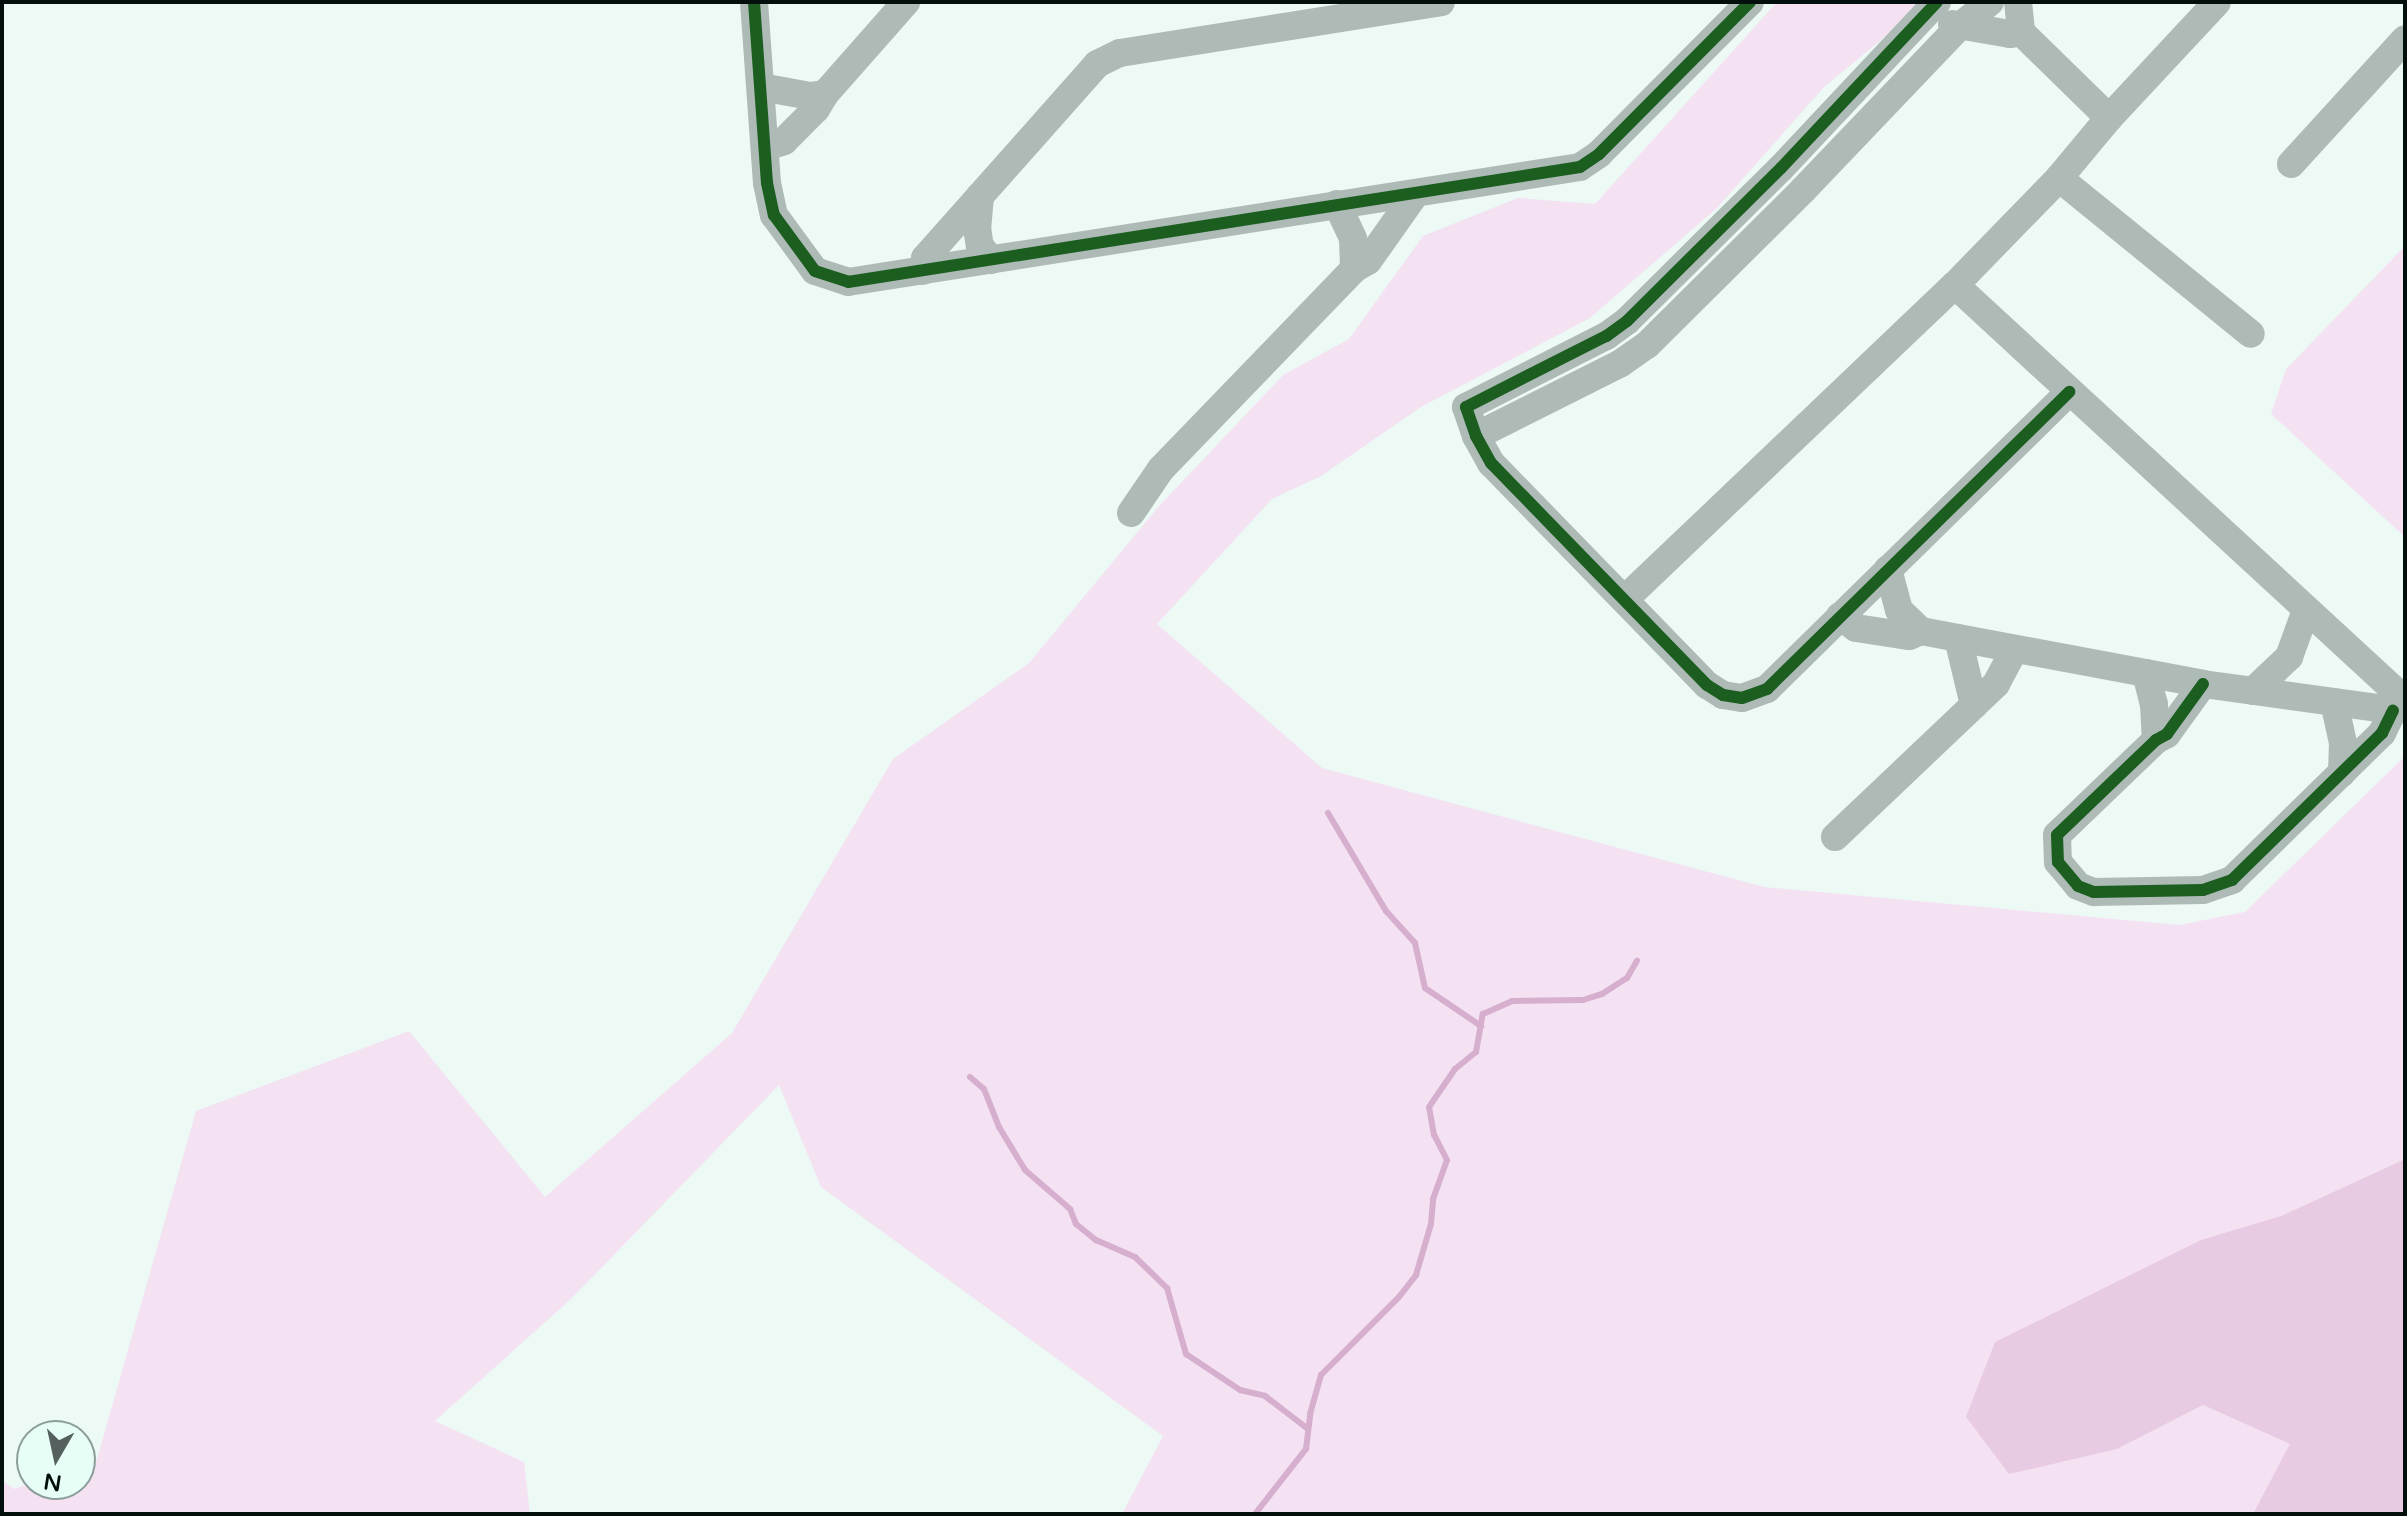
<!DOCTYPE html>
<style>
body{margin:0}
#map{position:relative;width:2407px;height:1516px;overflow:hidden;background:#ecf9f5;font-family:"Varela Round",sans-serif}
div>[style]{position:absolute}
.green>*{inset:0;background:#f4e2f2}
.forest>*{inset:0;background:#e8cae2}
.stream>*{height:6px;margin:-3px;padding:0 3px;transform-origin:3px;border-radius:3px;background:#d6aece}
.minor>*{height:28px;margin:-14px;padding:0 14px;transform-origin:14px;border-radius:14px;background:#adbab6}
.cycleway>*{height:12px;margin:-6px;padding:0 6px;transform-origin:6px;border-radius:6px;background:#1b5e20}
span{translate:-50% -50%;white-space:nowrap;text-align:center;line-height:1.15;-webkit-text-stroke:7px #e7fef7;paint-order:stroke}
.frame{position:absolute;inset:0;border:4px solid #030f0c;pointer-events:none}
.north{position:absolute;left:16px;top:1420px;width:80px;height:80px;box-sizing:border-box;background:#e7fef7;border:2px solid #8c9e99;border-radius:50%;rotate:189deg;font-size:22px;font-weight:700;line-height:32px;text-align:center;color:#030f0c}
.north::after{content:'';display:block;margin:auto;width:28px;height:36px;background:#55615e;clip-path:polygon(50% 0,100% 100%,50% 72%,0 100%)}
</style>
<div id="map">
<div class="green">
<i style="clip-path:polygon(1777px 2px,1927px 2px,1824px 87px,1717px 208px,1590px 318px,1421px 407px,1321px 476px,1272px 499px,1157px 624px,1322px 768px,1764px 887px,2179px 925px,2245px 912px,2405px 756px,2405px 1159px,2281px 1216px,2201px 1241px,1995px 1342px,2117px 1449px,2203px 1405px,2291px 1444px,2253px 1514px,1122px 1514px,1163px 1436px,821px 1187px,779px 1085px,572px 1298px,435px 1421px,524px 1462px,530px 1514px,2px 1514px,2px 1480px,14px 1489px,32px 1483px,80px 1484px,80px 1465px,97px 1459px,196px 1111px,409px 1031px,545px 1197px,732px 1033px,893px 759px,1029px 663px,1160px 505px,1283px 375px,1349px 339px,1423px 236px,1518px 198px,1595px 204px)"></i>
<i style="clip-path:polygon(2405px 246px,2405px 537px,2271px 414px,2286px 369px)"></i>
</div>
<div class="forest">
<i style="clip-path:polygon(2405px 1159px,2405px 1514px,2253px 1514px,2290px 1444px,2203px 1405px,2117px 1449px,2009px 1474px,1966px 1417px,1995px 1342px,2201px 1240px,2281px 1216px)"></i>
</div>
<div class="stream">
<i style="left:1328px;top:813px;width:114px;rotate:59.4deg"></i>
<i style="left:1386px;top:911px;width:43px;rotate:47.8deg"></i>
<i style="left:1415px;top:943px;width:46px;rotate:77.5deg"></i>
<i style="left:1425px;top:988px;width:68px;rotate:34.2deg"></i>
<i style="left:970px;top:1077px;width:18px;rotate:41deg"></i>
<i style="left:984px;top:1089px;width:41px;rotate:68.5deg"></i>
<i style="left:999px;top:1127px;width:50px;rotate:58.8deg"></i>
<i style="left:1025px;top:1170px;width:60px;rotate:40.9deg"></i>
<i style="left:1070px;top:1209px;width:16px;rotate:68deg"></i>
<i style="left:1076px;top:1224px;width:26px;rotate:39deg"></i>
<i style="left:1096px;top:1240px;width:43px;rotate:23.6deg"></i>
<i style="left:1135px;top:1257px;width:45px;rotate:44.1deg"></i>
<i style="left:1167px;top:1288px;width:69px;rotate:73.9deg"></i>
<i style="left:1186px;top:1354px;width:65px;rotate:33.7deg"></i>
<i style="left:1240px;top:1390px;width:26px;rotate:13deg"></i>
<i style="left:1265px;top:1396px;width:54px;rotate:37.5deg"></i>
<i style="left:1255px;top:1514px;width:83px;rotate:-51.9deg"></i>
<i style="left:1306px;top:1449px;width:35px;rotate:-83deg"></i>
<i style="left:1310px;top:1414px;width:41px;rotate:-74.2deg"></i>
<i style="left:1321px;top:1375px;width:110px;rotate:-45deg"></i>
<i style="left:1399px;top:1297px;width:28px;rotate:-52deg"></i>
<i style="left:1416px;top:1275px;width:53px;rotate:-73.6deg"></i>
<i style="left:1431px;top:1224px;width:25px;rotate:-85deg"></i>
<i style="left:1433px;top:1199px;width:41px;rotate:-70.3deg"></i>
<i style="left:1447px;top:1160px;width:28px;rotate:-117deg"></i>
<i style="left:1434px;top:1135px;width:28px;rotate:-100deg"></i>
<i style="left:1429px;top:1107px;width:46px;rotate:-55.6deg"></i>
<i style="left:1455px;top:1069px;width:27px;rotate:-39deg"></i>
<i style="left:1476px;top:1052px;width:39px;rotate:-80deg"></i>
<i style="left:1483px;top:1014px;width:32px;rotate:-24deg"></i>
<i style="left:1512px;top:1001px;width:71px;rotate:-0.8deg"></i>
<i style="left:1583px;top:1000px;width:20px;rotate:-18deg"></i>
<i style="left:1602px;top:994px;width:30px;rotate:-33deg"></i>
<i style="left:1627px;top:978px;width:20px;rotate:-60deg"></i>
</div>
<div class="minor">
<i style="left:754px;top:2px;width:181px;rotate:85.9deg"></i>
<i style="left:767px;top:183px;width:33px;rotate:78deg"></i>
<i style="left:774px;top:215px;width:69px;rotate:53.8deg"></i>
<i style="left:815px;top:271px;width:35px;rotate:18deg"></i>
<i style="left:848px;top:282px;width:741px;rotate:-8.93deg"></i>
<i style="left:1580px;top:167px;width:23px;rotate:-34deg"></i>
<i style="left:1599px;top:154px;width:214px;rotate:-45.2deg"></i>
<i style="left:1937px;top:2px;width:228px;rotate:133.2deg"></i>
<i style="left:1781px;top:168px;width:217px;rotate:135.2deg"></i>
<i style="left:1627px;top:321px;width:26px;rotate:144deg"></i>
<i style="left:1606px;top:336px;width:157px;rotate:153.1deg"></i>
<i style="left:1466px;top:407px;width:31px;rotate:71deg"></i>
<i style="left:1476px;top:436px;width:31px;rotate:61deg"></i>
<i style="left:1491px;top:463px;width:310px;rotate:45.8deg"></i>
<i style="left:1707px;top:685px;width:19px;rotate:32deg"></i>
<i style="left:1723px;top:695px;width:19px;rotate:9deg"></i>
<i style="left:1742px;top:698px;width:27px;rotate:-20deg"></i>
<i style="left:1767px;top:689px;width:424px;rotate:-44.5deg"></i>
<i style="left:2018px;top:2px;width:30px;rotate:84deg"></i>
<i style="left:2021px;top:32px;width:123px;rotate:44.3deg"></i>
<i style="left:1952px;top:24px;width:59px;rotate:9.8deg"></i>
<i style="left:2010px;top:34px;width:11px;rotate:-10deg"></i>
<i style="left:761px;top:87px;width:50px;rotate:10.4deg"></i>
<i style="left:810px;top:96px;width:15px;rotate:-8deg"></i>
<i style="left:766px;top:147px;width:19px;rotate:-18deg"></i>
<i style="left:784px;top:141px;width:45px;rotate:-45deg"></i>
<i style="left:816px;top:109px;width:17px;rotate:-59deg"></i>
<i style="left:825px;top:94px;width:123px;rotate:-48.6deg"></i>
<i style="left:2291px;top:164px;width:169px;rotate:-47.6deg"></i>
<i style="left:2059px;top:178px;width:247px;rotate:39.1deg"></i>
<i style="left:980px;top:196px;width:32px;rotate:95deg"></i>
<i style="left:977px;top:228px;width:18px;rotate:81deg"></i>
<i style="left:980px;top:246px;width:18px;rotate:52deg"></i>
<i style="left:1337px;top:204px;width:38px;rotate:65deg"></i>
<i style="left:1353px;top:239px;width:30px;rotate:88deg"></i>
<i style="left:923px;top:271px;width:13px;rotate:-81deg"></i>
<i style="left:925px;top:258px;width:259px;rotate:-48.4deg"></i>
<i style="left:1097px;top:64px;width:25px;rotate:-26deg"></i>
<i style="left:1120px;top:53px;width:325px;rotate:-9deg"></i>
<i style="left:1955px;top:285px;width:612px;rotate:42.68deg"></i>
<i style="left:1476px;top:436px;width:162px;rotate:-26.7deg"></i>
<i style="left:1621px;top:363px;width:32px;rotate:-35deg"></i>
<i style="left:1647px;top:345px;width:220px;rotate:-44.8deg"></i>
<i style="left:1803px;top:190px;width:226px;rotate:-46.3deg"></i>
<i style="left:1959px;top:27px;width:40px;rotate:-39deg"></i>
<i style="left:1131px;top:513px;width:53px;rotate:-55.7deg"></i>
<i style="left:1161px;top:469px;width:278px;rotate:-46deg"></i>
<i style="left:1354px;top:269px;width:16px;rotate:-30deg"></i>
<i style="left:1368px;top:261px;width:83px;rotate:-54.8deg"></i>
<i style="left:1888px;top:569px;width:42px;rotate:75deg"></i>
<i style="left:1899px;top:610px;width:30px;rotate:44deg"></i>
<i style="left:1921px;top:631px;width:287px;rotate:10.6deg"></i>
<i style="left:2203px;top:684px;width:192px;rotate:7.8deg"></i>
<i style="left:2393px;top:710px;width:14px;rotate:-30deg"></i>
<i style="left:1626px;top:598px;width:454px;rotate:-43.6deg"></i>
<i style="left:1955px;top:285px;width:149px;rotate:-45.8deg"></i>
<i style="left:2059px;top:178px;width:78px;rotate:-50.2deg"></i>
<i style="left:2109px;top:118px;width:158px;rotate:-47deg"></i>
<i style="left:1840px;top:616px;width:20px;rotate:37deg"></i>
<i style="left:1856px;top:628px;width:54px;rotate:8.6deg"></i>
<i style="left:1909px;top:636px;width:13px;rotate:-23deg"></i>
<i style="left:1958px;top:638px;width:69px;rotate:76.6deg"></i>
<i style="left:2146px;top:673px;width:32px;rotate:76deg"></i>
<i style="left:2154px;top:704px;width:36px;rotate:87deg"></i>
<i style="left:2203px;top:684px;width:62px;rotate:125.8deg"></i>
<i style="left:2167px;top:734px;width:13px;rotate:151deg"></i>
<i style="left:2156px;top:740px;width:137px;rotate:136.2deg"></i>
<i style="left:2057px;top:835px;width:27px;rotate:88deg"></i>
<i style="left:2058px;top:862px;width:31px;rotate:50deg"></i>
<i style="left:2078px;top:886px;width:17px;rotate:21deg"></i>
<i style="left:2094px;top:892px;width:109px;rotate:-1.1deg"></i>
<i style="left:2203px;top:890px;width:31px;rotate:-19deg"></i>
<i style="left:2232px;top:880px;width:210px;rotate:-44.4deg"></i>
<i style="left:2382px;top:733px;width:25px;rotate:-64deg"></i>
<i style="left:2253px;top:691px;width:50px;rotate:-43.4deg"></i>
<i style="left:2289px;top:657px;width:50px;rotate:-70.1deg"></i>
<i style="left:2334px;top:702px;width:42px;rotate:77.6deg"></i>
<i style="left:2343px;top:743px;width:30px;rotate:92deg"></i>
<i style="left:1835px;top:837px;width:222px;rotate:-43.5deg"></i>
<i style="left:1996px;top:684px;width:38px;rotate:-62deg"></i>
</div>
<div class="cycleway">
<i style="left:754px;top:2px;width:181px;rotate:85.9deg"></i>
<i style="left:767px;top:183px;width:33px;rotate:78deg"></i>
<i style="left:774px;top:215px;width:69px;rotate:53.8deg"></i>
<i style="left:815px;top:271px;width:35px;rotate:18deg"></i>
<i style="left:848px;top:282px;width:741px;rotate:-8.93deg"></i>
<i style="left:1580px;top:167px;width:23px;rotate:-34deg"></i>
<i style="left:1599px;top:154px;width:214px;rotate:-45.2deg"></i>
<i style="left:1937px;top:2px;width:228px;rotate:133.2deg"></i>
<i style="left:1781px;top:168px;width:217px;rotate:135.2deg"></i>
<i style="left:1627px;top:321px;width:26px;rotate:144deg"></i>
<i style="left:1606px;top:336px;width:157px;rotate:153.1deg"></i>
<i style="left:1466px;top:407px;width:31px;rotate:71deg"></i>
<i style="left:1476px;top:436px;width:31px;rotate:61deg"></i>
<i style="left:1491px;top:463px;width:310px;rotate:45.8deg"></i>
<i style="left:1707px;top:685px;width:19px;rotate:32deg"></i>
<i style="left:1723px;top:695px;width:19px;rotate:9deg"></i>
<i style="left:1742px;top:698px;width:27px;rotate:-20deg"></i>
<i style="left:1767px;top:689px;width:424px;rotate:-44.5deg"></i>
<i style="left:2203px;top:684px;width:62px;rotate:125.8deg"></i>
<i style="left:2167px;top:734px;width:13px;rotate:151deg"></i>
<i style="left:2156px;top:740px;width:137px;rotate:136.2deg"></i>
<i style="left:2057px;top:835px;width:27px;rotate:88deg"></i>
<i style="left:2058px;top:862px;width:31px;rotate:50deg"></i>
<i style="left:2078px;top:886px;width:17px;rotate:21deg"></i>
<i style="left:2094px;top:892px;width:109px;rotate:-1.1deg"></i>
<i style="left:2203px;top:890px;width:31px;rotate:-19deg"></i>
<i style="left:2232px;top:880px;width:210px;rotate:-44.4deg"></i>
<i style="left:2382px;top:733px;width:25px;rotate:-64deg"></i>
</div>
<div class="frame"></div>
<div class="north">N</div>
</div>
